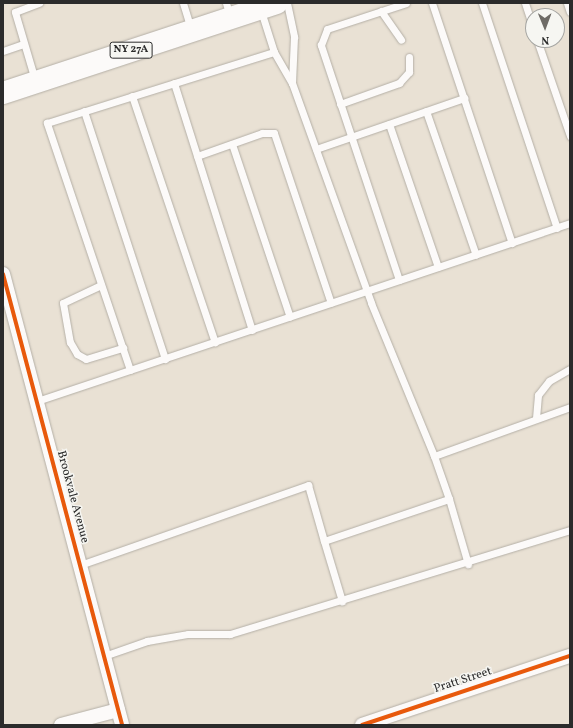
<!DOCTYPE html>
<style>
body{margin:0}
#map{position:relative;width:573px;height:728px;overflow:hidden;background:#e9e1d4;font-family:Vollkorn,serif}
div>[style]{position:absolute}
.roads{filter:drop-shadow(0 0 1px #b4afa6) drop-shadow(0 0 1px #b4afa6)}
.lane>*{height:7px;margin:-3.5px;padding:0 3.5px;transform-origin:3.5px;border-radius:3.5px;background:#fcfaf9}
.street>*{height:14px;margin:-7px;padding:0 7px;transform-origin:7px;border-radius:7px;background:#fcfaf9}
.primary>*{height:22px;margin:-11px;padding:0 11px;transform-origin:11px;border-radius:11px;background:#fcfaf9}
.cycleway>*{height:4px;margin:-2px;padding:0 2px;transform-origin:2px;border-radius:2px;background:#e8590c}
span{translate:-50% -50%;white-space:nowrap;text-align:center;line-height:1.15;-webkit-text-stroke:3px #f6f6f2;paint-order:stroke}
.shield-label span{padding:1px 3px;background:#f6f6f2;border:1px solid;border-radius:3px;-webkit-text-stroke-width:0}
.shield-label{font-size:11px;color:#2b2b2b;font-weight:700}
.street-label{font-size:12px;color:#2b2b2b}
.frame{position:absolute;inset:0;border:4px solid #2b2b2b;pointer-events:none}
.north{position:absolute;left:525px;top:8px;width:40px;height:40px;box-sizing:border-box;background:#f6f6f2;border:1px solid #a5a5a2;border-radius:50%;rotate:179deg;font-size:11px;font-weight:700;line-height:16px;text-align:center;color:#2b2b2b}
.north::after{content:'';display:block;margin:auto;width:14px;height:18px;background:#6e6b66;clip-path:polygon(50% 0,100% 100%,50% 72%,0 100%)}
</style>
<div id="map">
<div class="roads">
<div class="lane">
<i style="left:183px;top:3px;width:27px;rotate:73deg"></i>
<i style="left:226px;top:3px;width:14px;rotate:73deg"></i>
<i style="left:287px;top:3px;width:35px;rotate:78deg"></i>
<i style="left:294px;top:37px;width:46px;rotate:92.5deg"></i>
<i style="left:432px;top:3px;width:253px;rotate:71.6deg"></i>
<i style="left:482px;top:3px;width:237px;rotate:71.6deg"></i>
<i style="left:525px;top:3px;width:26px;rotate:72deg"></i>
<i style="left:567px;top:3px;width:9px;rotate:72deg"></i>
<i style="left:261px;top:11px;width:43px;rotate:72.4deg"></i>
<i style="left:274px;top:52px;width:36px;rotate:60deg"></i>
<i style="left:292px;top:83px;width:234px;rotate:70.2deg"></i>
<i style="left:371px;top:303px;width:165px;rotate:67.6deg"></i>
<i style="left:434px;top:456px;width:145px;rotate:-19.8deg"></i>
<i style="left:381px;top:11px;width:35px;rotate:55deg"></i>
<i style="left:537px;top:40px;width:102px;rotate:71deg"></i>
<i style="left:3px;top:51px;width:21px;rotate:-19deg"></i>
<i style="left:35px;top:80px;width:71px;rotate:-106.4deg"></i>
<i style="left:15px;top:12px;width:26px;rotate:-21deg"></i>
<i style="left:174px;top:83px;width:259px;rotate:72.5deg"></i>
<i style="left:132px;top:96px;width:260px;rotate:71.4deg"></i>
<i style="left:340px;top:104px;width:63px;rotate:-19.6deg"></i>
<i style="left:399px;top:83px;width:15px;rotate:-48deg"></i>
<i style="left:409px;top:72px;width:15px;rotate:-90deg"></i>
<i style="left:84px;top:111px;width:261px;rotate:71.9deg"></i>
<i style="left:426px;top:111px;width:152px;rotate:70.9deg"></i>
<i style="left:389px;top:124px;width:151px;rotate:71.1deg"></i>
<i style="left:232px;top:144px;width:182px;rotate:71.5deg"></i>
<i style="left:316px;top:149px;width:157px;rotate:-19deg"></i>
<i style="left:197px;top:156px;width:69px;rotate:-19.5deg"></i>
<i style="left:262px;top:133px;width:12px"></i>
<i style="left:274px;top:133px;width:179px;rotate:71.5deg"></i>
<i style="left:399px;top:280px;width:248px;rotate:-108.4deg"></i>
<i style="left:321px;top:45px;width:17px;rotate:-69deg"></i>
<i style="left:327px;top:29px;width:83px;rotate:-18.2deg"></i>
<i style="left:101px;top:285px;width:42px;rotate:154.7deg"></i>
<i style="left:63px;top:303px;width:40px;rotate:80deg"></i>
<i style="left:70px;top:342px;width:14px;rotate:60deg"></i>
<i style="left:77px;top:354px;width:10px;rotate:29deg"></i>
<i style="left:86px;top:359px;width:39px;rotate:-17deg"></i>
<i style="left:130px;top:370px;width:261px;rotate:-108.6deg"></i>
<i style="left:47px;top:123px;width:238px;rotate:-17.4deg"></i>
<i style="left:37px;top:401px;width:562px;rotate:-18.47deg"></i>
<i style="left:536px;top:418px;width:23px;rotate:-85deg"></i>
<i style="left:538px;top:395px;width:18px;rotate:-52deg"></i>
<i style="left:549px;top:381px;width:24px;rotate:-30deg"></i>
<i style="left:449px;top:499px;width:68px;rotate:73.7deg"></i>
<i style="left:324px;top:541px;width:63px;rotate:73.3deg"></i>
<i style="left:80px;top:565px;width:242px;rotate:-19.3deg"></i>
<i style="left:308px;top:485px;width:58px;rotate:74.1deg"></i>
<i style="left:324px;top:541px;width:132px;rotate:-18.6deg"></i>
<i style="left:449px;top:499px;width:46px;rotate:-109.2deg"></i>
<i style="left:104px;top:656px;width:46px;rotate:-19.2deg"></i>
<i style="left:147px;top:641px;width:42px;rotate:-9.7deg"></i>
<i style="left:188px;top:634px;width:42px"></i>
<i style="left:230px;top:634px;width:356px;rotate:-17deg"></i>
</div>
<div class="street">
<i style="left:3px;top:274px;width:466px;rotate:75.2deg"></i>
<i style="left:61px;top:725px;width:59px;rotate:-14.7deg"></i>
<i style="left:362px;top:725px;width:219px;rotate:-18.4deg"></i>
</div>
<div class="primary">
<i style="left:3px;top:93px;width:288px;rotate:-18.2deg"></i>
</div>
</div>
<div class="cycleway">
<i style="left:3px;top:274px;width:466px;rotate:75.2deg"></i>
<i style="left:362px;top:725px;width:219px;rotate:-18.4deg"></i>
</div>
<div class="shield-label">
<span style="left:131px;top:50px">NY 27A</span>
</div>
<div class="street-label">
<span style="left:72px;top:497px;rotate:75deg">Brookvale Avenue</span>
<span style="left:463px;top:681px;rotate:-18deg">Pratt Street</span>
</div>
<div class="frame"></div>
<div class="north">N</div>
</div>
